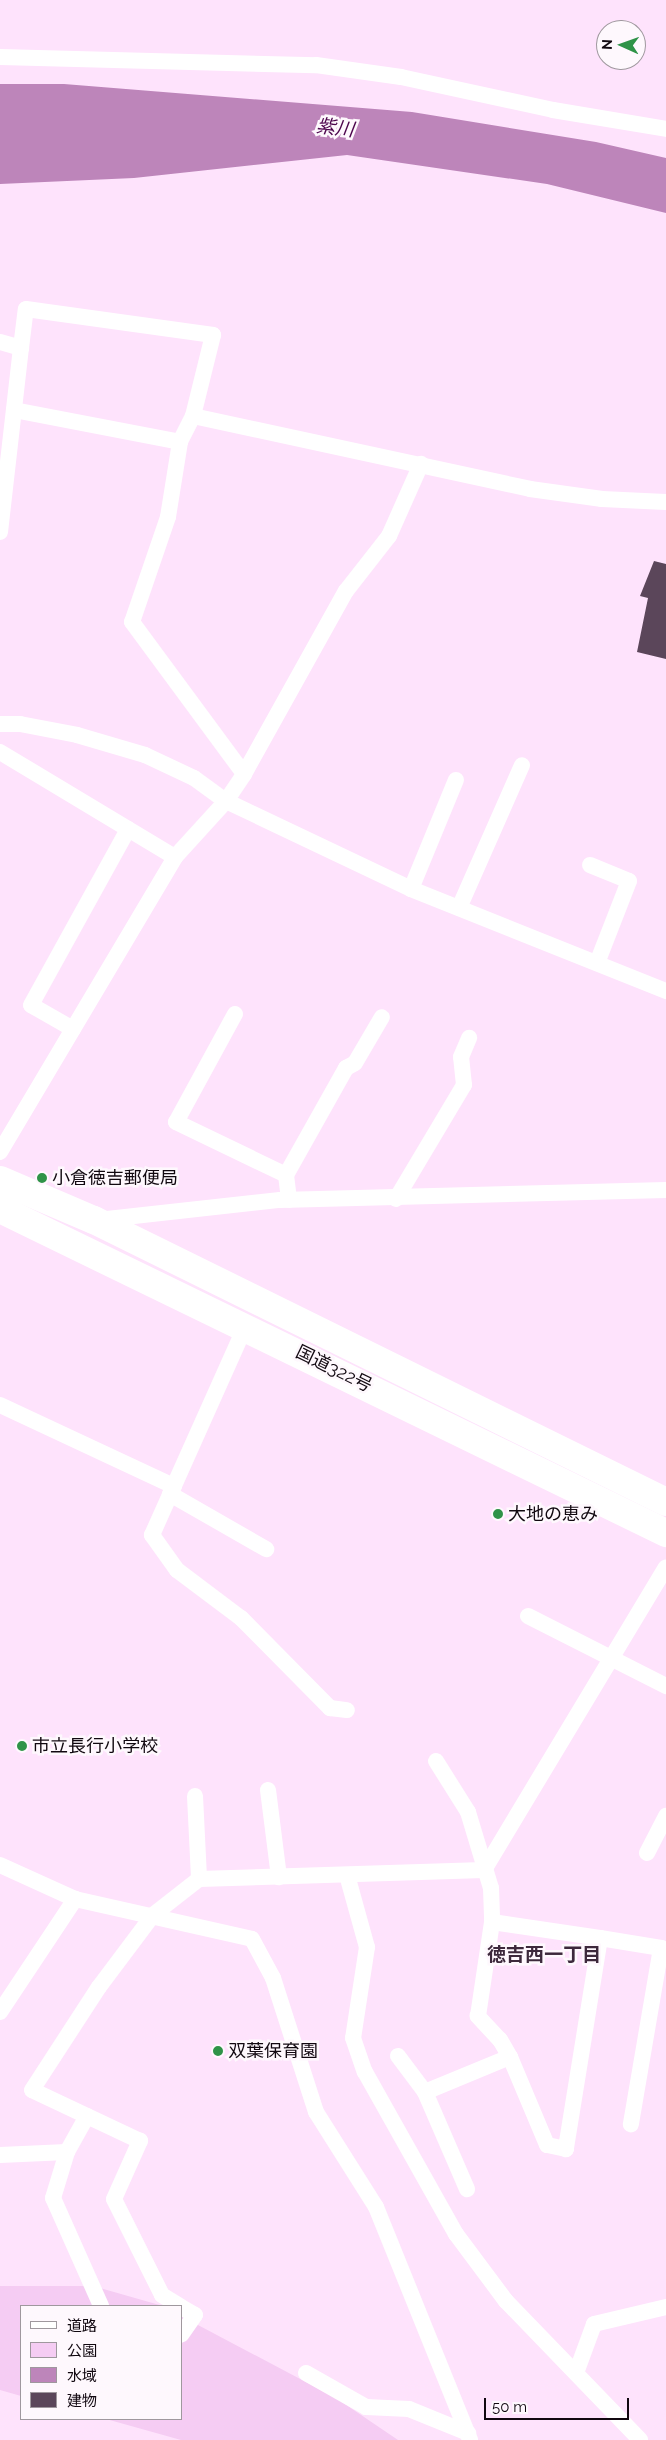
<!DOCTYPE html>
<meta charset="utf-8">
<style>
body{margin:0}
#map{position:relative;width:666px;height:2440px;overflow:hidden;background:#fee3fc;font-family:Raleway,"Noto Sans JP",sans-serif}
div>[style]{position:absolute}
.green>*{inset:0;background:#f5ccf3}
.water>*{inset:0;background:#bd85ba}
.building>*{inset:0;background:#5b465a}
.street>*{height:16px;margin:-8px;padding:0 8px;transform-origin:8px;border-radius:8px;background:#fff}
.highway>*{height:28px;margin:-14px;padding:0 14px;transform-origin:14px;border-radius:14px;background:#fff}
.dots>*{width:14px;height:14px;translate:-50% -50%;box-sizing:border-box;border:2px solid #fef8fd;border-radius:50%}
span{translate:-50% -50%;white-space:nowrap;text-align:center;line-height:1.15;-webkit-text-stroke:5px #fef8fd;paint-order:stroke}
.poi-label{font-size:18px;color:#110810}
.left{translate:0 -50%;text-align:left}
.street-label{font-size:18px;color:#110810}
.water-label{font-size:19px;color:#4c044c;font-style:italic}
.neighbourhood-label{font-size:19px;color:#3d293c;font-weight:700}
.legend{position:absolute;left:20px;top:2305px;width:162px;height:115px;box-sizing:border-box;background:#fef8fd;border:1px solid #9f989e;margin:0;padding:6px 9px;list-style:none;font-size:15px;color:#110810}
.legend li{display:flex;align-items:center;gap:10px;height:25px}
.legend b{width:25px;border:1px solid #9f989e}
.north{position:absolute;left:596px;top:20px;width:50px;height:50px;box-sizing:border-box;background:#fef8fd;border:1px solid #9f989e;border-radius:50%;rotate:272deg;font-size:14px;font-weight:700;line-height:20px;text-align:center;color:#110810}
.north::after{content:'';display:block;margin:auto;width:18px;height:22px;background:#2f9348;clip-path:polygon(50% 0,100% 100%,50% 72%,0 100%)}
.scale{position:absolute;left:484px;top:2398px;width:145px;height:22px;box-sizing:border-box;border:2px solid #110810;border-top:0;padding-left:6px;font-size:15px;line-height:18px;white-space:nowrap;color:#110810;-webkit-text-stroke:4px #fef8fd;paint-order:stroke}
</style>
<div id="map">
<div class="green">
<i style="clip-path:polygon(0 2286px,93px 2286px,163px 2306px,21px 2306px,21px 2396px,0 2390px)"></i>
<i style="clip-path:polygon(181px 2316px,336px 2398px,398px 2440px,181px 2440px,106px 2419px,181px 2419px)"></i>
</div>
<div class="water">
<i style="clip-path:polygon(0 84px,64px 84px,412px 112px,596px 142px,666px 158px,666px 213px,547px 184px,347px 155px,134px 178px,0 184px)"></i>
</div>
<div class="building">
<i style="clip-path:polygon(654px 561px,666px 564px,666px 659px,637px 652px,648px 598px,640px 596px)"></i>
</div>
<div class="street">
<i style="left:0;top:57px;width:316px;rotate:1.5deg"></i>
<i style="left:316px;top:65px;width:86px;rotate:8deg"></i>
<i style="left:401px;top:77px;width:156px;rotate:12.2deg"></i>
<i style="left:553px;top:110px;width:115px;rotate:9.5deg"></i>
<i style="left:0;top:342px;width:22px;rotate:16deg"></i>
<i style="left:21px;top:348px;width:39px;rotate:-83deg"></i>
<i style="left:26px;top:309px;width:189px;rotate:7.9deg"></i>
<i style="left:213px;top:335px;width:83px;rotate:103.9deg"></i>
<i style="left:193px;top:416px;width:29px;rotate:117deg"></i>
<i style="left:180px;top:442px;width:76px;rotate:99.1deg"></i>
<i style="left:168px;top:517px;width:111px;rotate:108.9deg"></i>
<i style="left:132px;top:622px;width:189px;rotate:53.6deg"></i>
<i style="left:14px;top:410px;width:169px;rotate:10.9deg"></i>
<i style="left:193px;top:416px;width:345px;rotate:12.2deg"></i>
<i style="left:530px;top:489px;width:73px;rotate:7.9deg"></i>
<i style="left:602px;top:499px;width:64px;rotate:2.7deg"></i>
<i style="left:0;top:532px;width:185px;rotate:-83.5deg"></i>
<i style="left:0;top:724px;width:20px"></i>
<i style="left:20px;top:724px;width:58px;rotate:10.9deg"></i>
<i style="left:77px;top:735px;width:71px;rotate:16.4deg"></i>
<i style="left:145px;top:755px;width:54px;rotate:25.1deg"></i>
<i style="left:194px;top:778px;width:39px;rotate:36deg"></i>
<i style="left:226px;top:801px;width:205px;rotate:25.4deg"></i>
<i style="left:411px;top:889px;width:275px;rotate:21.8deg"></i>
<i style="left:0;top:752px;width:204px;rotate:31deg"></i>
<i style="left:590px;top:865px;width:42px;rotate:22.3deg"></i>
<i style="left:629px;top:881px;width:88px;rotate:111.3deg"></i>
<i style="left:411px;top:889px;width:118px;rotate:-67.6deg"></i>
<i style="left:459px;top:908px;width:156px;rotate:-66.2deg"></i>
<i style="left:235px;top:1014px;width:123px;rotate:118.6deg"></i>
<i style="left:176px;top:1122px;width:122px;rotate:25.7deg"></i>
<i style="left:286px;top:1175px;width:25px;rotate:83deg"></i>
<i style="left:73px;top:1029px;width:48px;rotate:-150.3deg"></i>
<i style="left:31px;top:1005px;width:201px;rotate:-61.1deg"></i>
<i style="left:0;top:1152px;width:343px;rotate:-59.3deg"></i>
<i style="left:175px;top:857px;width:76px;rotate:-47.7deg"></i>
<i style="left:226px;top:801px;width:32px;rotate:-56deg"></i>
<i style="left:244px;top:774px;width:210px;rotate:-60.9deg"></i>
<i style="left:346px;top:591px;width:70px;rotate:-52deg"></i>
<i style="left:389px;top:536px;width:79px;rotate:-66deg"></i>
<i style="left:286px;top:1175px;width:123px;rotate:-60.7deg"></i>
<i style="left:346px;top:1068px;width:10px;rotate:-29deg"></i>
<i style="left:355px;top:1063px;width:53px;rotate:-59.6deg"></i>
<i style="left:396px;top:1199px;width:133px;rotate:-59.2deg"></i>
<i style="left:464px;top:1085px;width:28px;rotate:-96deg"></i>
<i style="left:461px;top:1057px;width:21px;rotate:-67deg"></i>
<i style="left:98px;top:1220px;width:183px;rotate:-6.3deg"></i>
<i style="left:280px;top:1200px;width:386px;rotate:-1.5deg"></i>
<i style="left:245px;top:1327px;width:228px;rotate:114.1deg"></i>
<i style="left:152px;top:1535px;width:43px;rotate:54.5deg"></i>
<i style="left:177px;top:1570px;width:80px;rotate:36.9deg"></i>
<i style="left:241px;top:1618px;width:127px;rotate:45.3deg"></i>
<i style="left:330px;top:1708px;width:17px;rotate:7deg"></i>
<i style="left:0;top:1405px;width:192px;rotate:25deg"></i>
<i style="left:170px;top:1494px;width:111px;rotate:29.8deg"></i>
<i style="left:528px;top:1616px;width:155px;rotate:26.9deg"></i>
<i style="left:436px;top:1761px;width:60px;rotate:57.9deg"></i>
<i style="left:468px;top:1812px;width:79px;rotate:73.2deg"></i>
<i style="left:491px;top:1888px;width:34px;rotate:88deg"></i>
<i style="left:268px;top:1790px;width:88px;rotate:82.8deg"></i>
<i style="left:195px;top:1796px;width:83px;rotate:87.2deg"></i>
<i style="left:647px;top:1853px;width:42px;rotate:-62.8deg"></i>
<i style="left:0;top:1865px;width:82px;rotate:24.4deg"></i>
<i style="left:75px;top:1899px;width:181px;rotate:12.7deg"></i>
<i style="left:252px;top:1939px;width:44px;rotate:61.7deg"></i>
<i style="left:273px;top:1978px;width:141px;rotate:72.2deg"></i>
<i style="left:316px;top:2112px;width:112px;rotate:57.7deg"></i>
<i style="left:376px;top:2207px;width:251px;rotate:68deg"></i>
<i style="left:347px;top:1875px;width:75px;rotate:74.5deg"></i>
<i style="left:367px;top:1947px;width:92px;rotate:98.7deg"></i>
<i style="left:353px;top:2038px;width:36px;rotate:71deg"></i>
<i style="left:365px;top:2072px;width:186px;rotate:60.7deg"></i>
<i style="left:456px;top:2234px;width:84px;rotate:53.3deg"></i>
<i style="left:506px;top:2301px;width:193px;rotate:46deg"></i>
<i style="left:600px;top:1938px;width:214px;rotate:99.2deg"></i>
<i style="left:566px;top:2149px;width:19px;rotate:-168deg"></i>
<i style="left:547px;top:2145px;width:95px;rotate:-112.8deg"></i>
<i style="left:510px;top:2057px;width:20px;rotate:-120deg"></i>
<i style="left:500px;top:2040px;width:33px;rotate:-133deg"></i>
<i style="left:478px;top:2016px;width:95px;rotate:-81.5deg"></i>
<i style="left:492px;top:1922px;width:109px;rotate:8.4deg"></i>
<i style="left:600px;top:1938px;width:62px;rotate:9.3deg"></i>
<i style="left:661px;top:1948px;width:179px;rotate:99.7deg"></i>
<i style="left:0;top:2012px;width:136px;rotate:-56.4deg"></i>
<i style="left:398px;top:2056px;width:45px;rotate:53.1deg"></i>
<i style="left:425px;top:2092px;width:92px;rotate:-22.4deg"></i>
<i style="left:425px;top:2092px;width:106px;rotate:66.6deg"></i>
<i style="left:87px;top:2116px;width:41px;rotate:119.1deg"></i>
<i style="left:67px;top:2152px;width:48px;rotate:106.9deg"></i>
<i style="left:53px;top:2198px;width:118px;rotate:66deg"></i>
<i style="left:0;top:2155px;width:67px;rotate:-2.6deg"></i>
<i style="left:180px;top:2306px;width:21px;rotate:-149deg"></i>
<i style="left:162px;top:2295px;width:107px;rotate:-116.6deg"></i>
<i style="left:114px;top:2199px;width:64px;rotate:-65.9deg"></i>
<i style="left:140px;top:2141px;width:119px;rotate:-154.7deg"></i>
<i style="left:32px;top:2090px;width:123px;rotate:-57deg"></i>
<i style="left:99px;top:1987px;width:90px;rotate:-53.1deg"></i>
<i style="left:153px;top:1915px;width:58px;rotate:-38deg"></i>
<i style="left:199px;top:1879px;width:285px;rotate:-1.8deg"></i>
<i style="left:484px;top:1870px;width:353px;rotate:-59deg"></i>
<i style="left:181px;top:2307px;width:16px;rotate:30deg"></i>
<i style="left:195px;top:2315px;width:24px;rotate:125deg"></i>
<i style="left:306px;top:2373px;width:69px;rotate:29.5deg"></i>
<i style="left:366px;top:2407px;width:43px;rotate:2.7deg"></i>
<i style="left:409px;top:2409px;width:64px;rotate:22.1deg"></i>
<i style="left:576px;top:2373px;width:52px;rotate:-69.8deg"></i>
<i style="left:594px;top:2324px;width:74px;rotate:-13.3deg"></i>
</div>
<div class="highway">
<i style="left:0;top:1180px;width:102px;rotate:23.1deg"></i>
<i style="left:94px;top:1220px;width:638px;rotate:26.24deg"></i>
<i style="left:0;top:1209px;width:741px;rotate:25.94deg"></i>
</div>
<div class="dots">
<i style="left:42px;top:1178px;background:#2f9348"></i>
<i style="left:498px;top:1514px;background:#2f9348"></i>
<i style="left:22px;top:1746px;background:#2f9348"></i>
<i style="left:218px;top:2051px;background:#2f9348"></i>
</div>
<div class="poi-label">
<span class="left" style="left:52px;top:1178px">小倉徳吉郵便局</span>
<span class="left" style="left:508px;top:1514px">大地の恵み</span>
<span class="left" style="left:32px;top:1746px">市立長行小学校</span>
<span class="left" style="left:228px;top:2051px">双葉保育園</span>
</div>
<div class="street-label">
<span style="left:334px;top:1369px;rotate:26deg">国道322号</span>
</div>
<div class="water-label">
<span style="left:335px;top:128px;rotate:7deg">紫川</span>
</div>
<div class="neighbourhood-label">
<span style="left:544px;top:1955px">徳吉西一丁目</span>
</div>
<ul class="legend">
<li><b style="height:6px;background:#fff"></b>道路</li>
<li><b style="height:14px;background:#f5ccf3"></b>公園</li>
<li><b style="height:14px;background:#bd85ba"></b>水域</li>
<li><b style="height:14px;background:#5b465a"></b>建物</li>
</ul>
<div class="north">N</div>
<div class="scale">50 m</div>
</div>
